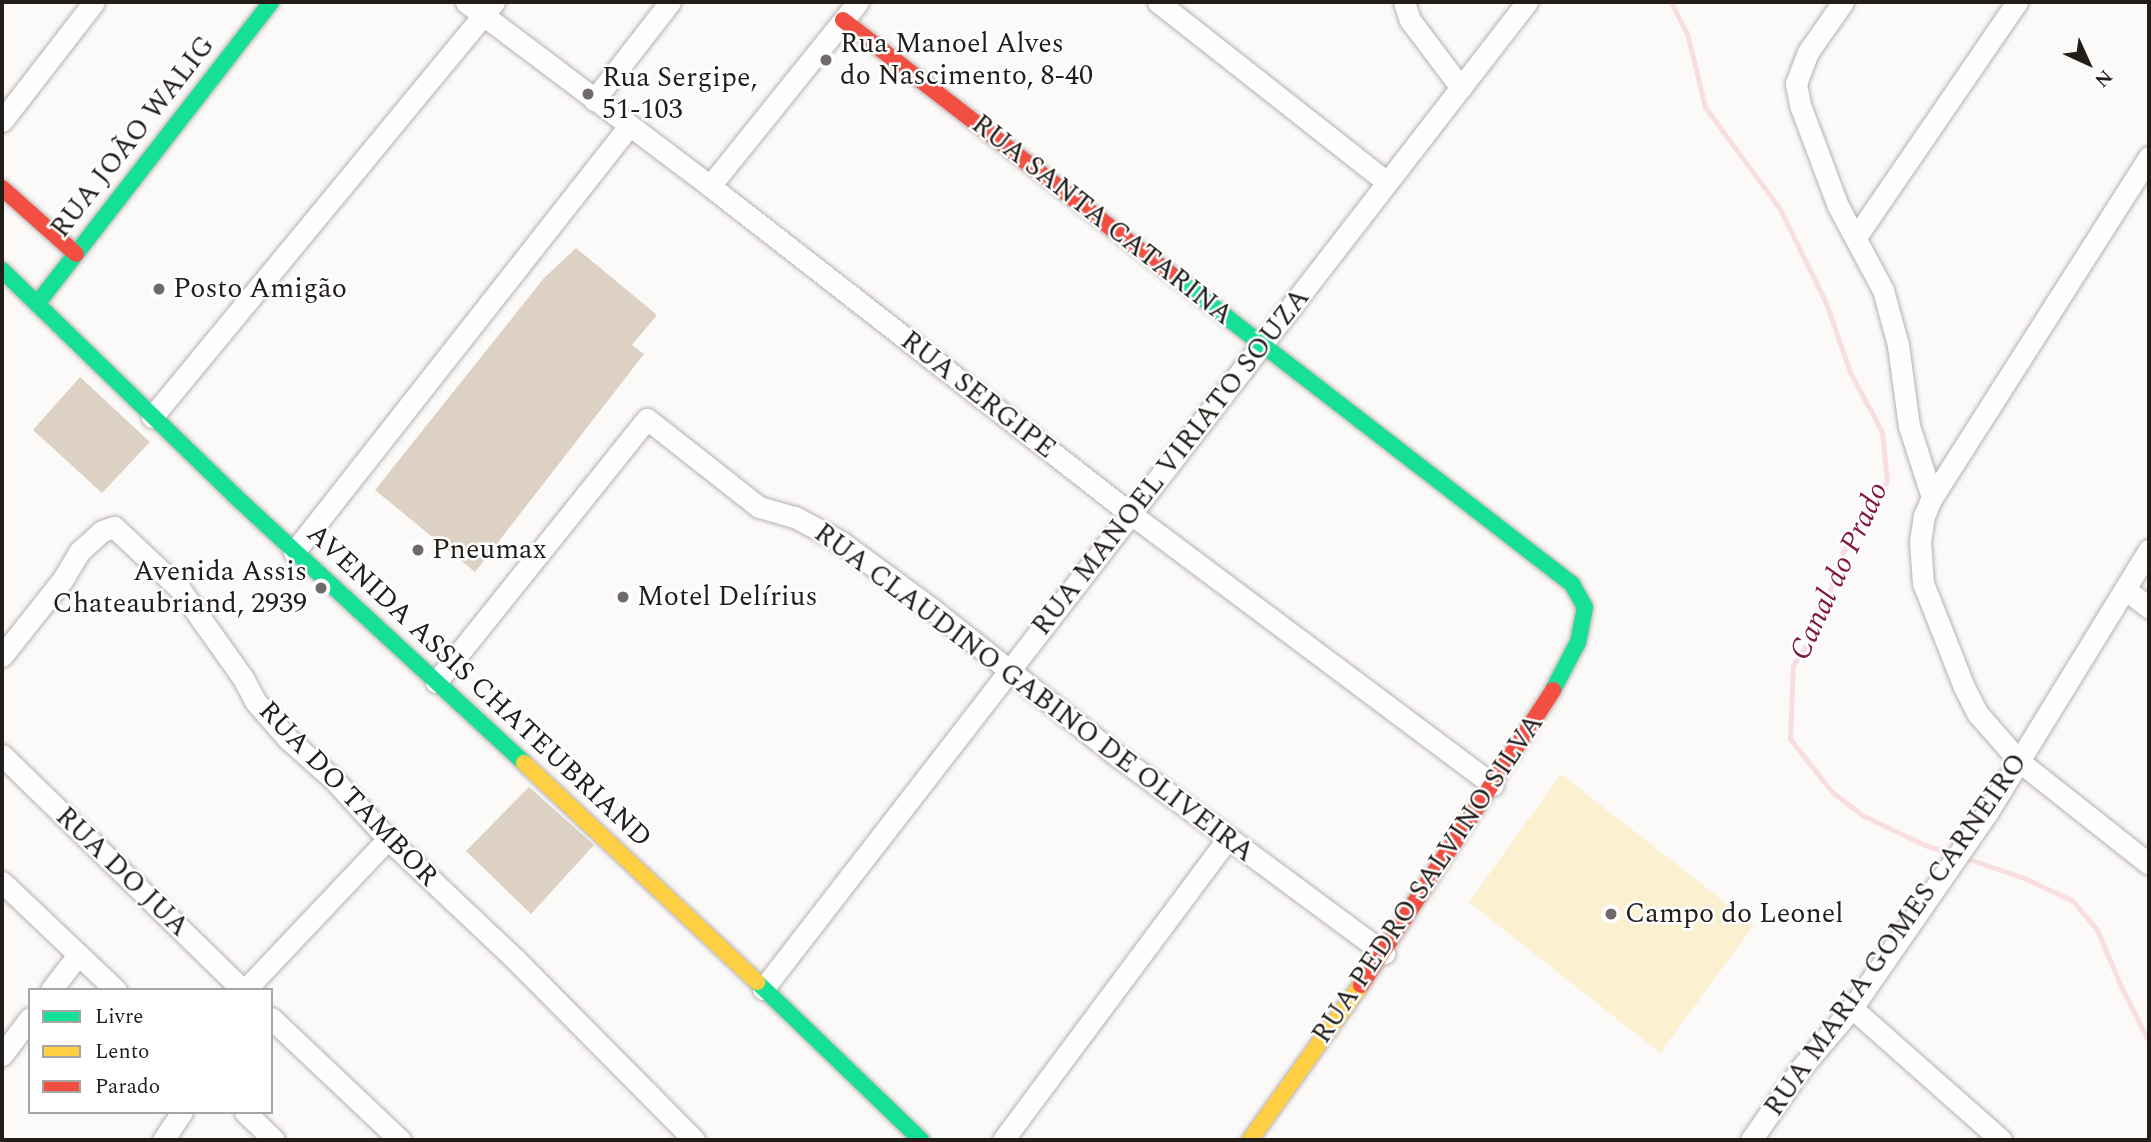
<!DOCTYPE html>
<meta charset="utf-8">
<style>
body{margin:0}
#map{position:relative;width:2151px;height:1142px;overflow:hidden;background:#fcfaf9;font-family:Spectral,serif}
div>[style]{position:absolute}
.green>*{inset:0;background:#fbf0cf}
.stream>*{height:5px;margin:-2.5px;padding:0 2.5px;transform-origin:2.5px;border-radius:2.5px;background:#f8dde1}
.building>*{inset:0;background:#dcd1c3}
.roads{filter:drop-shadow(0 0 2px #b6b1af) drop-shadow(0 0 2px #b6b1af)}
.street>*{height:21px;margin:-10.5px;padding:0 10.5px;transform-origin:10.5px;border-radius:10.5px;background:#fffefe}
.fast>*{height:16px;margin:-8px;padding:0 8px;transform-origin:8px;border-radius:8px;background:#16e098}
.slow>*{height:16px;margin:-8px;padding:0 8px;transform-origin:8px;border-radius:8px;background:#ffcf43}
.jam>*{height:16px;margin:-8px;padding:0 8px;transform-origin:8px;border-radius:8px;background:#f24e42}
.dots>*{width:19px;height:19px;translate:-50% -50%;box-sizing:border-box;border:4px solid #fff;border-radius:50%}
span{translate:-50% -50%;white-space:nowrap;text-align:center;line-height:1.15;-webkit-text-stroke:5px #fff;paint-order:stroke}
.poi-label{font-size:28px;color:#231d19}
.left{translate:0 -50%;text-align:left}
.right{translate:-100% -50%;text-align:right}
.street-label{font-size:28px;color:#231d19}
.water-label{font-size:30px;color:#811a3c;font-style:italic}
.frame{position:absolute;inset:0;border:4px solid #231d19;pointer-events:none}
.legend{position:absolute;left:28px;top:988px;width:245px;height:126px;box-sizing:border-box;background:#fff;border:2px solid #a7a5a3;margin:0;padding:9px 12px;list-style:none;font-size:21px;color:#231d19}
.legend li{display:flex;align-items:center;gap:14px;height:35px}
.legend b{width:35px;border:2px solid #a7a5a3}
.north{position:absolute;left:2053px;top:28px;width:70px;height:70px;-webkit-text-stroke:5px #fff;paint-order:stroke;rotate:135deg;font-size:19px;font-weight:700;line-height:28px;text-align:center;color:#231d19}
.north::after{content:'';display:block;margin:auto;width:24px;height:32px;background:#231d19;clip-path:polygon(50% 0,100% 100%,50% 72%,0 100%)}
</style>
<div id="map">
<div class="green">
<i style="clip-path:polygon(1561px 774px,1754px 925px,1660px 1053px,1469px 902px)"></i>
</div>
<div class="stream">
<i style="left:1671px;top:2px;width:35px;rotate:63deg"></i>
<i style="left:1687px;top:33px;width:76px;rotate:76.3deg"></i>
<i style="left:1705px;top:107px;width:127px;rotate:53.7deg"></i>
<i style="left:1780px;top:209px;width:105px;rotate:63.9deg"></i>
<i style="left:1826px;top:303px;width:73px;rotate:70.8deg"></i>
<i style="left:1850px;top:372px;width:68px;rotate:61.9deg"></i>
<i style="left:1882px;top:432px;width:49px;rotate:84.2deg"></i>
<i style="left:1887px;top:481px;width:84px;rotate:121.8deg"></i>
<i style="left:1843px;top:552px;width:81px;rotate:108.7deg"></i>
<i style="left:1817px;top:629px;width:43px;rotate:123.7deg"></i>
<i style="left:1793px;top:665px;width:74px;rotate:92.3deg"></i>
<i style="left:1790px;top:739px;width:69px;rotate:51.5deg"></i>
<i style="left:1833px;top:793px;width:39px;rotate:37deg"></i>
<i style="left:1864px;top:816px;width:68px;rotate:25.4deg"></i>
<i style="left:1925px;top:845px;width:29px;rotate:18deg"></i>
<i style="left:1963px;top:857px;width:68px;rotate:19deg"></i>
<i style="left:2027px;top:879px;width:51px;rotate:25.6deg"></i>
<i style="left:2073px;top:901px;width:38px;rotate:50deg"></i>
<i style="left:2097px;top:930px;width:59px;rotate:66.9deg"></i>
<i style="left:2120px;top:984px;width:65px;rotate:63.4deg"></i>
</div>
<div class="building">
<i style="clip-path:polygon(576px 248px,657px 315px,632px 345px,644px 354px,475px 572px,375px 490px,544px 278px)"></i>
<i style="clip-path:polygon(80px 377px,150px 442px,102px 493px,33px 430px)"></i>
<i style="clip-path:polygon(529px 787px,594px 845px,531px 914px,466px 851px)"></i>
</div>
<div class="roads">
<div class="street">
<i style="left:466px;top:2px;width:306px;rotate:37deg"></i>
<i style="left:710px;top:186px;width:534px;rotate:37.92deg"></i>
<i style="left:1131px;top:514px;width:452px;rotate:36.8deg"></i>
<i style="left:1158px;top:2px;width:291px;rotate:38.2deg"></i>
<i style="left:1404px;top:2px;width:19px;rotate:72deg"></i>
<i style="left:1410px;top:20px;width:85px;rotate:53.1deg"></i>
<i style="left:1843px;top:2px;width:61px;rotate:125deg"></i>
<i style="left:1808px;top:52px;width:34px;rotate:111deg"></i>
<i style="left:1796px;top:84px;width:21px;rotate:79deg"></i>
<i style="left:1800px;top:105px;width:108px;rotate:69.4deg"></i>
<i style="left:1838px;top:206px;width:95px;rotate:61.8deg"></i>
<i style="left:1883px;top:290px;width:57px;rotate:74.7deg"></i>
<i style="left:1898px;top:345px;width:82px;rotate:82.3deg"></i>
<i style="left:1909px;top:426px;width:75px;rotate:72.1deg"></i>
<i style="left:594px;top:100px;width:124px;rotate:-52.2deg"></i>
<i style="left:2px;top:121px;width:150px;rotate:-52.3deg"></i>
<i style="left:2149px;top:157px;width:403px;rotate:122.5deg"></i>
<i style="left:1932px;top:497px;width:21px;rotate:113deg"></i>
<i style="left:1924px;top:516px;width:26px;rotate:99deg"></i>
<i style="left:1920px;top:542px;width:41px;rotate:85.8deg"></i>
<i style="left:1923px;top:583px;width:112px;rotate:68.5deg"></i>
<i style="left:1964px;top:687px;width:30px;rotate:63deg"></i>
<i style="left:1978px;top:714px;width:64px;rotate:48.8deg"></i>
<i style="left:2020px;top:762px;width:164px;rotate:38.3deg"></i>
<i style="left:710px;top:186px;width:236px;rotate:-51.2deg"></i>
<i style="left:1856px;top:237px;width:285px;rotate:-55.6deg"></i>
<i style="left:152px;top:417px;width:538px;rotate:-50.51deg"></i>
<i style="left:294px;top:552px;width:542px;rotate:-51.82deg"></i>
<i style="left:2125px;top:589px;width:31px;rotate:38deg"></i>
<i style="left:2px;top:656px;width:98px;rotate:-51.6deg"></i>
<i style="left:63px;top:579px;width:33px;rotate:-59deg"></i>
<i style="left:80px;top:551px;width:30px;rotate:-42deg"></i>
<i style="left:102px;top:531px;width:13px;rotate:-18deg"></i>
<i style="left:114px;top:527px;width:89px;rotate:43.2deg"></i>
<i style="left:179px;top:588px;width:110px;rotate:54.6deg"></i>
<i style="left:243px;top:678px;width:26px;rotate:62deg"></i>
<i style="left:255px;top:701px;width:50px;rotate:49deg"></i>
<i style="left:288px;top:739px;width:62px;rotate:41.7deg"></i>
<i style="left:334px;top:780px;width:80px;rotate:47.5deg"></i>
<i style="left:388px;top:839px;width:175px;rotate:43.4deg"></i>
<i style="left:515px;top:959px;width:255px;rotate:45.3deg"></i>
<i style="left:436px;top:682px;width:337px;rotate:-51.3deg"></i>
<i style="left:647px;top:419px;width:142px;rotate:38.2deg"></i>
<i style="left:759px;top:507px;width:37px;rotate:16deg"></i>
<i style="left:795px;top:517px;width:52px;rotate:28.5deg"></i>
<i style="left:841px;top:542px;width:113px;rotate:36.4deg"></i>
<i style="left:932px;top:609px;width:228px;rotate:38.4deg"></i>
<i style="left:1111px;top:751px;width:340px;rotate:36.5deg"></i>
<i style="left:2px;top:755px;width:337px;rotate:44.3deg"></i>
<i style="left:2px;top:882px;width:157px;rotate:43.5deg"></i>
<i style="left:763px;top:989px;width:1248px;rotate:-52.26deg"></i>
<i style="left:51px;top:990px;width:44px;rotate:-52.4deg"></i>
<i style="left:245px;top:990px;width:208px;rotate:-46.6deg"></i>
<i style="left:1852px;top:1008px;width:199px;rotate:41.5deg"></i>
<i style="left:271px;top:1018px;width:178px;rotate:43.4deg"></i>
<i style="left:2px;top:1055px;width:46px;rotate:-52.9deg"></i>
<i style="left:245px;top:1112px;width:40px;rotate:44deg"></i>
<i style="left:163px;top:1140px;width:34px;rotate:-56deg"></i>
<i style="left:1003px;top:1140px;width:377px;rotate:-53.3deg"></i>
<i style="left:1751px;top:1140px;width:89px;rotate:-55.1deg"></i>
<i style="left:1802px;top:1067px;width:77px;rotate:-49.7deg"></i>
<i style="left:1852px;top:1008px;width:237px;rotate:-55.3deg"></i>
<i style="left:1987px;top:813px;width:309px;rotate:-58.4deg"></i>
</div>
<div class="fast">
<i style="left:2px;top:270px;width:325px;rotate:44.1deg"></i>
<i style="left:235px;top:496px;width:393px;rotate:42.7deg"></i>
<i style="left:1171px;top:274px;width:507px;rotate:37.71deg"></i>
<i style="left:1572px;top:584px;width:26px;rotate:61deg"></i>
<i style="left:1585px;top:607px;width:36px;rotate:101deg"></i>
<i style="left:1578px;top:642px;width:54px;rotate:117.5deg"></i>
<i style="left:37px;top:304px;width:382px;rotate:-52.2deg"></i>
<i style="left:757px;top:982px;width:228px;rotate:43.9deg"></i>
</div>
<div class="slow">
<i style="left:524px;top:763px;width:320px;rotate:43.2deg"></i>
<i style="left:1250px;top:1140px;width:191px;rotate:-54.4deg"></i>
</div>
<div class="jam">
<i style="left:843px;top:20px;width:415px;rotate:37.8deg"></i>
<i style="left:2px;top:188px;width:99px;rotate:41.7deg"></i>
<i style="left:1361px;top:985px;width:352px;rotate:-56.9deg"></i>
</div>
</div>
<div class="dots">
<i style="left:826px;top:60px;background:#6f6a67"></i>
<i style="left:588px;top:94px;background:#6f6a67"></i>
<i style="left:159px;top:289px;background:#6f6a67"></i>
<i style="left:418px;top:550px;background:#6f6a67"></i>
<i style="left:321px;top:588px;background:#6f6a67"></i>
<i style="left:623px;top:597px;background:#6f6a67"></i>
<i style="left:1611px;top:914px;background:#6f6a67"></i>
</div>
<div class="poi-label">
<span class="left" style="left:840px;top:60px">Rua Manoel Alves<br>do Nascimento, 8-40</span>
<span class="left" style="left:602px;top:94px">Rua Sergipe,<br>51-103</span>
<span class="left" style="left:173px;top:289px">Posto Amigão</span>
<span class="left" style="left:432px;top:550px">Pneumax</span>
<span class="right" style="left:307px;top:588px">Avenida Assis<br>Chateaubriand, 2939</span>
<span class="left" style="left:637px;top:597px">Motel Delírius</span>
<span class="left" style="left:1625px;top:914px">Campo do Leonel</span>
</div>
<div class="street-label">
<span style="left:133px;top:137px;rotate:-52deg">RUA JOÃO WALIG</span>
<span style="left:1102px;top:220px;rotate:38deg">RUA SANTA CATARINA</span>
<span style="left:978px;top:395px;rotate:38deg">RUA SERGIPE</span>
<span style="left:1171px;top:462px;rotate:-52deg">RUA MANOEL VIRIATO SOUZA</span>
<span style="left:479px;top:686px;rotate:43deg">AVENIDA ASSIS CHATEUBRIAND</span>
<span style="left:1034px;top:693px;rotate:37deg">RUA CLAUDINO GABINO DE OLIVEIRA</span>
<span style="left:348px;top:794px;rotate:46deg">RUA DO TAMBOR</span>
<span style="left:122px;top:872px;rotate:44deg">RUA DO JUA</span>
<span style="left:1428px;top:879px;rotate:-56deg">RUA PEDRO SALVINO SILVA</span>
<span style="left:1896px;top:935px;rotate:-55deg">RUA MARIA GOMES CARNEIRO</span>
</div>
<div class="water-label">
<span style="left:1839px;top:571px;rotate:-65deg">Canal do Prado</span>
</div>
<div class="frame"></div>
<ul class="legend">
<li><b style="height:9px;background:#16e098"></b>Livre</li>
<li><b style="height:9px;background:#ffcf43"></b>Lento</li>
<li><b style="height:9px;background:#f24e42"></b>Parado</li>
</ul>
<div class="north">N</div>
</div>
